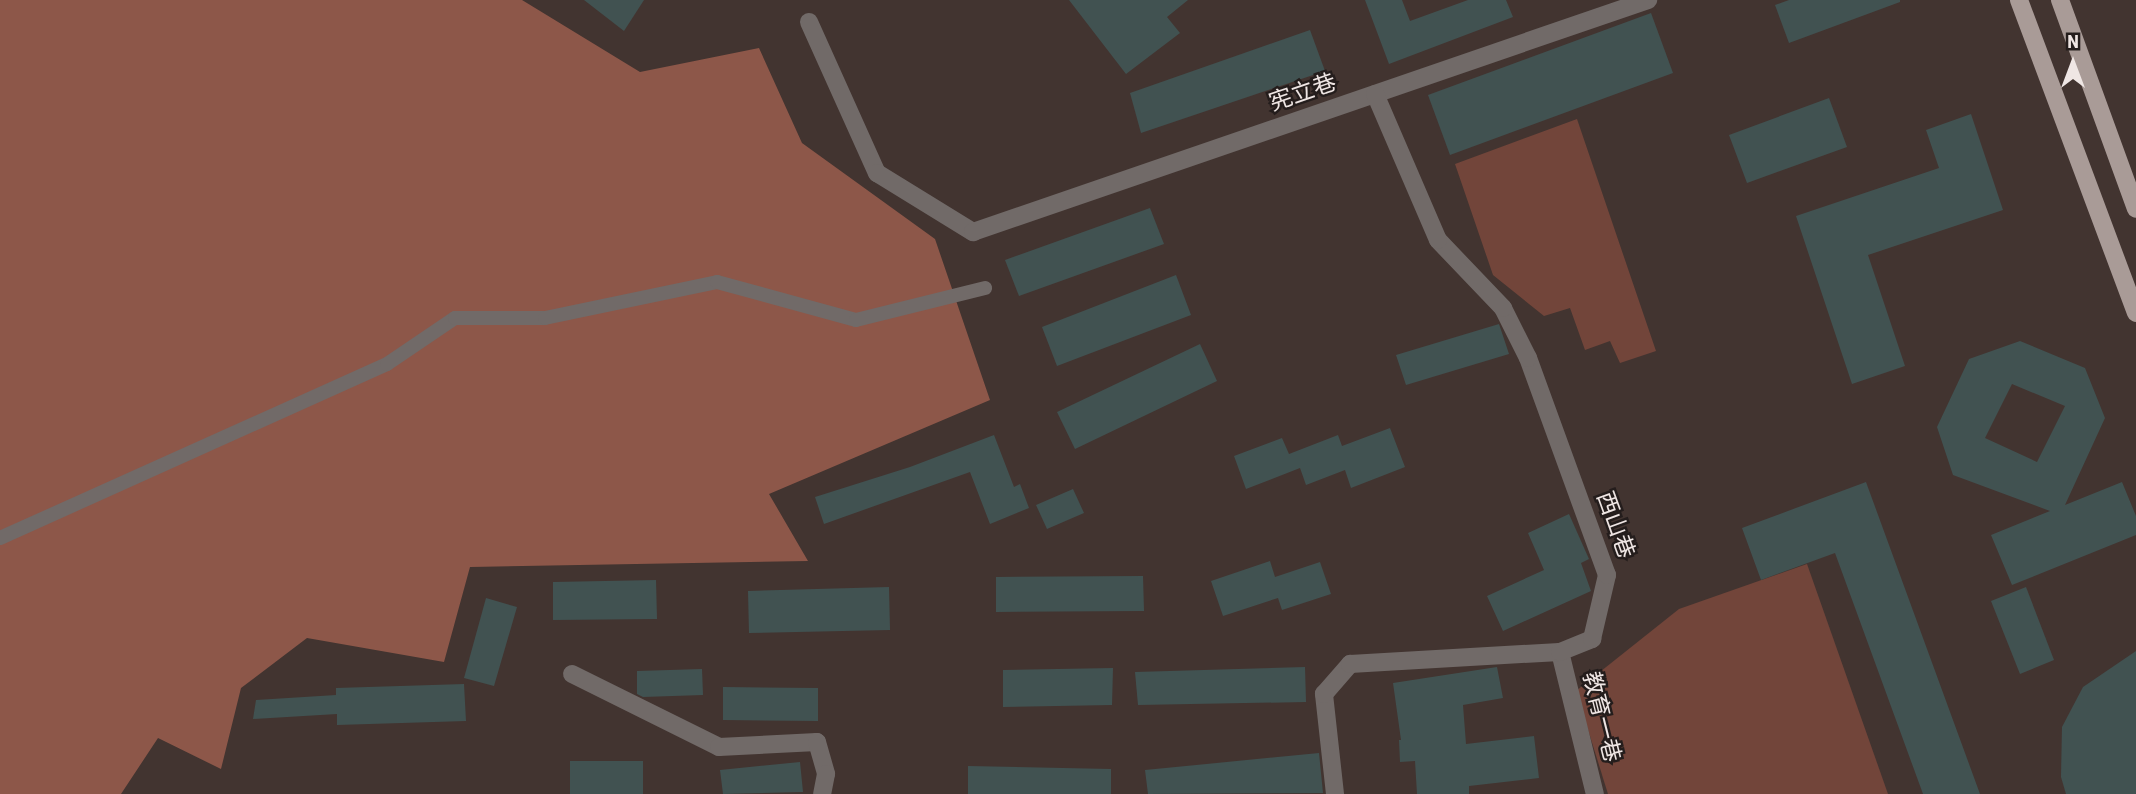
<!DOCTYPE html>
<meta charset="utf-8">
<style>
body{margin:0}
#map{position:relative;width:2136px;height:794px;overflow:hidden;background:#423430;font-family:"Roboto Condensed","Noto Sans SC",sans-serif}
div>[style]{position:absolute}
.green>*{inset:0;background:#72453a}
.forest>*{inset:0;background:#8d5749}
.building>*{inset:0;background:#415251}
.pedestrian>*{height:14px;margin:-7px;padding:0 7px;transform-origin:7px;border-radius:7px;background:#716a68}
.minor>*{height:18px;margin:-9px;padding:0 9px;transform-origin:9px;border-radius:9px;background:#716a68}
.primary>*{height:18px;margin:-9px;padding:0 9px;transform-origin:9px;border-radius:9px;background:#a99b97}
span{translate:-50% -50%;white-space:nowrap;text-align:center;line-height:1.15;-webkit-text-stroke:5px #241d1c;paint-order:stroke}
.street-label{font-size:23px;color:#efe6e4}
.north{position:absolute;left:2038px;top:28px;width:70px;height:70px;-webkit-text-stroke:5px #241d1c;paint-order:stroke;rotate:0deg;font-size:19px;font-weight:700;line-height:28px;text-align:center;color:#efe6e4}
.north::after{content:'';display:block;margin:auto;width:24px;height:32px;background:#efe6e4;clip-path:polygon(50% 0,100% 100%,50% 72%,0 100%)}
</style>
<div id="map">
<div class="green">
<i style="clip-path:polygon(1577px 119px,1656px 351px,1620px 363px,1610px 341px,1585px 350px,1570px 308px,1544px 316px,1493px 275px,1455px 164px)"></i>
<i style="clip-path:polygon(1807px 564px,1888px 794px,1608px 794px,1576px 691px,1679px 609px)"></i>
</div>
<div class="forest">
<i style="clip-path:polygon(0 0,522px 0,640px 72px,759px 48px,802px 143px,935px 239px,990px 400px,769px 494px,808px 561px,470px 567px,444px 662px,307px 638px,241px 688px,221px 769px,158px 738px,121px 794px,0 794px)"></i>
</div>
<div class="building">
<i style="clip-path:polygon(584px 0,644px 0,624px 31px)"></i>
<i style="clip-path:polygon(1069px 0,1188px 0,1167px 17px,1180px 33px,1126px 74px)"></i>
<i style="clip-path:polygon(1365px 0,1402px 0,1410px 21px,1468px 0,1506px 0,1513px 17px,1389px 64px)"></i>
<i style="clip-path:polygon(1789px 0,1900px 0,1900px 2px,1789px 43px,1775px 5px)"></i>
<i style="clip-path:polygon(1651px 13px,1673px 73px,1450px 155px,1428px 95px)"></i>
<i style="clip-path:polygon(1310px 30px,1325px 71px,1141px 133px,1130px 93px)"></i>
<i style="clip-path:polygon(1829px 98px,1847px 147px,1747px 183px,1729px 135px)"></i>
<i style="clip-path:polygon(1971px 114px,2003px 210px,1868px 255px,1905px 366px,1852px 384px,1796px 216px,1939px 168px,1926px 130px)"></i>
<i style="clip-path:polygon(1150px 208px,1164px 244px,1019px 296px,1005px 260px)"></i>
<i style="clip-path:polygon(1176px 275px,1191px 315px,1057px 366px,1042px 327px)"></i>
<i style="clip-path:polygon(1499px 324px,1509px 354px,1406px 385px,1396px 355px)"></i>
<i style="clip-path:polygon(evenodd,2020px 341px,2085px 368px,2105px 418px,2065px 505px,2122px 482px,2136px 516px,2136px 535px,2012px 585px,1991px 535px,2050px 511px,1953px 475px,1937px 427px,1969px 359px,2020px 341px,2012px 384px,2065px 406px,2037px 462px,1985px 438px,2012px 384px)"></i>
<i style="clip-path:polygon(1200px 344px,1217px 381px,1075px 449px,1057px 412px)"></i>
<i style="clip-path:polygon(1390px 428px,1405px 467px,1351px 488px,1345px 470px,1306px 485px,1300px 468px,1246px 489px,1234px 456px,1282px 438px,1289px 454px,1338px 435px,1342px 446px)"></i>
<i style="clip-path:polygon(994px 435px,1014px 487px,1020px 484px,1029px 508px,990px 524px,970px 472px,824px 524px,815px 497px,910px 467px)"></i>
<i style="clip-path:polygon(1866px 482px,1980px 794px,1923px 794px,1835px 553px,1761px 580px,1742px 528px)"></i>
<i style="clip-path:polygon(1073px 489px,1084px 513px,1047px 529px,1036px 505px)"></i>
<i style="clip-path:polygon(1569px 514px,1589px 559px,1581px 563px,1591px 591px,1503px 631px,1487px 596px,1544px 570px,1528px 533px)"></i>
<i style="clip-path:polygon(1270px 561px,1275px 577px,1320px 562px,1331px 594px,1282px 610px,1278px 598px,1223px 616px,1211px 581px)"></i>
<i style="clip-path:polygon(1143px 576px,1144px 611px,996px 612px,996px 577px)"></i>
<i style="clip-path:polygon(656px 580px,657px 619px,553px 620px,553px 582px)"></i>
<i style="clip-path:polygon(889px 587px,890px 630px,749px 633px,748px 591px)"></i>
<i style="clip-path:polygon(2026px 587px,2054px 660px,2020px 674px,1991px 601px)"></i>
<i style="clip-path:polygon(486px 598px,517px 607px,494px 686px,464px 678px)"></i>
<i style="clip-path:polygon(2136px 651px,2136px 794px,2066px 794px,2061px 777px,2062px 727px,2083px 687px)"></i>
<i style="clip-path:polygon(1305px 667px,1306px 702px,1138px 705px,1135px 672px)"></i>
<i style="clip-path:polygon(1497px 667px,1503px 698px,1463px 705px,1466px 744px,1534px 736px,1539px 778px,1469px 786px,1469px 794px,1417px 794px,1415px 761px,1400px 762px,1399px 740px,1401px 740px,1393px 683px)"></i>
<i style="clip-path:polygon(1113px 668px,1112px 705px,1003px 707px,1003px 670px)"></i>
<i style="clip-path:polygon(702px 669px,703px 695px,643px 697px,637px 694px,637px 671px)"></i>
<i style="clip-path:polygon(464px 684px,466px 721px,337px 725px,337px 714px,253px 719px,256px 700px,336px 695px,336px 688px)"></i>
<i style="clip-path:polygon(723px 687px,818px 688px,818px 721px,723px 720px)"></i>
<i style="clip-path:polygon(1319px 753px,1323px 793px,1148px 794px,1145px 770px)"></i>
<i style="clip-path:polygon(570px 761px,643px 761px,643px 794px,570px 794px)"></i>
<i style="clip-path:polygon(800px 762px,803px 792px,723px 794px,720px 770px)"></i>
<i style="clip-path:polygon(968px 766px,1111px 769px,1111px 794px,968px 794px)"></i>
</div>
<div class="pedestrian">
<i style="left:0;top:538px;width:424px;rotate:-24.2deg"></i>
<i style="left:387px;top:364px;width:82px;rotate:-34.1deg"></i>
<i style="left:455px;top:318px;width:90px"></i>
<i style="left:545px;top:318px;width:176px;rotate:-11.8deg"></i>
<i style="left:717px;top:282px;width:144px;rotate:15.3deg"></i>
<i style="left:856px;top:320px;width:133px;rotate:-13.9deg"></i>
</div>
<div class="minor">
<i style="left:809px;top:22px;width:166px;rotate:65.8deg"></i>
<i style="left:877px;top:173px;width:113px;rotate:31.6deg"></i>
<i style="left:973px;top:232px;width:714px;rotate:-18.97deg"></i>
<i style="left:1560px;top:652px;width:146px;rotate:76.2deg"></i>
<i style="left:572px;top:674px;width:164px;rotate:26.4deg"></i>
<i style="left:719px;top:747px;width:98px;rotate:-2.9deg"></i>
<i style="left:817px;top:742px;width:33px;rotate:74deg"></i>
<i style="left:826px;top:774px;width:20px;rotate:101deg"></i>
<i style="left:1335px;top:794px;width:101px;rotate:-96.3deg"></i>
<i style="left:1324px;top:694px;width:40px;rotate:-49deg"></i>
<i style="left:1350px;top:664px;width:210px;rotate:-3.3deg"></i>
<i style="left:1560px;top:652px;width:35px;rotate:-22deg"></i>
<i style="left:1592px;top:639px;width:66px;rotate:-76.8deg"></i>
<i style="left:1607px;top:575px;width:231px;rotate:-110deg"></i>
<i style="left:1528px;top:358px;width:56px;rotate:-116.6deg"></i>
<i style="left:1503px;top:308px;width:94px;rotate:-133.7deg"></i>
<i style="left:1438px;top:240px;width:159px;rotate:-113.3deg"></i>
</div>
<div class="primary">
<i style="left:2019px;top:0;width:334px;rotate:69.5deg"></i>
<i style="left:2060px;top:0;width:222px;rotate:70deg"></i>
</div>
<div class="street-label">
<span style="left:1303px;top:93px;rotate:-19deg">宪立巷</span>
<span style="left:1615px;top:525px;rotate:70deg">西山巷</span>
<span style="left:1601px;top:717px;rotate:76deg">教育一巷</span>
</div>
<div class="north">N</div>
</div>
